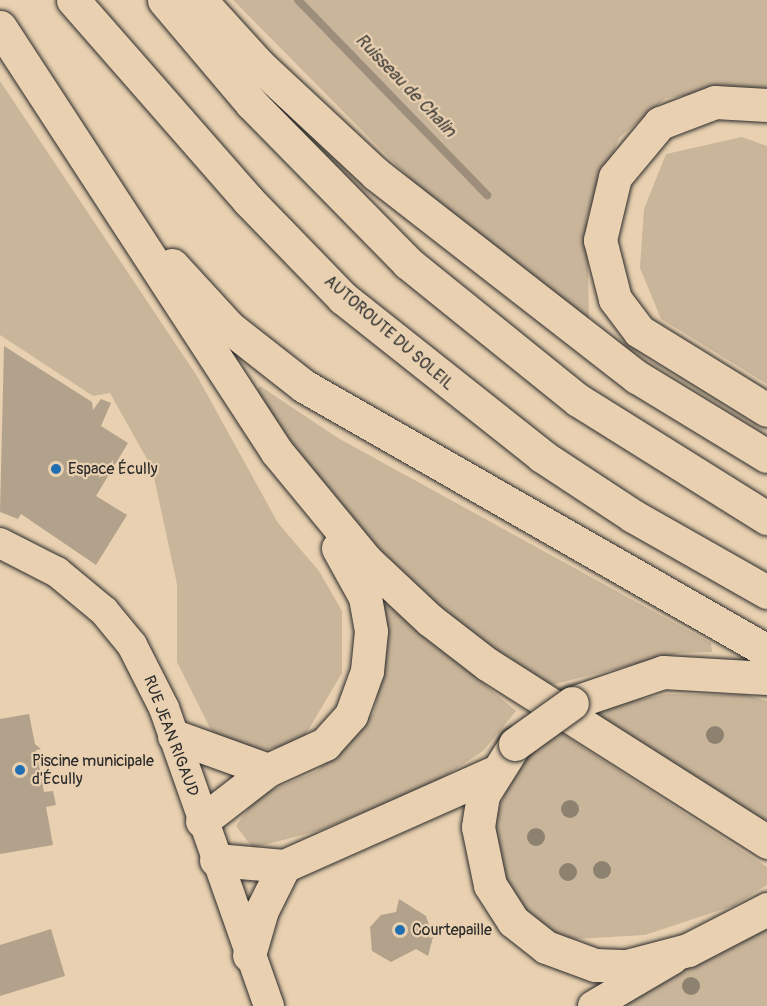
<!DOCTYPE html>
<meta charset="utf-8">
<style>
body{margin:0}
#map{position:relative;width:767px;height:1006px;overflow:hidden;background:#e8d0b0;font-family:Pangolin,sans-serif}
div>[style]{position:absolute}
.green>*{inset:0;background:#c9b59a}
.stream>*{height:8px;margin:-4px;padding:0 4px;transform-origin:4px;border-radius:4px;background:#9d8e7b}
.building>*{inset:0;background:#b3a28b}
.roads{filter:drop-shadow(0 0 2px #2b2b2b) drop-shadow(0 0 2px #2b2b2b)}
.minor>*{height:30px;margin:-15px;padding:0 15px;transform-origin:15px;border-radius:15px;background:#e8d0b0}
.major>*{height:33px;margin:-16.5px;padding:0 16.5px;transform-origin:16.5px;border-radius:16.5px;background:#e8d0b0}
.highway>*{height:33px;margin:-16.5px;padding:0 16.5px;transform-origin:16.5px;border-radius:16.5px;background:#e8d0b0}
.bridges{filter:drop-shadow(0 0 2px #2b2b2b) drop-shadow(0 0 2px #2b2b2b)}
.highway-bridge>*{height:33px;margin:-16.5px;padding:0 16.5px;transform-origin:16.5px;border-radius:16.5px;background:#e8d0b0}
.trees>*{width:18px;height:18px;margin:-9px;border-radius:50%;background:#8d8170}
.dots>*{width:16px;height:16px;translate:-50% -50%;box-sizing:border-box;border:3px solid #e8d0b0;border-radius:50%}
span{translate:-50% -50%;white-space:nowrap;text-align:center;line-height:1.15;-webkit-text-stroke:4.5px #e8d0b0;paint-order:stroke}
.street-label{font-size:16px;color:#2b2b2b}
.poi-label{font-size:16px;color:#2b2b2b}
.left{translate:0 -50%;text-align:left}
.water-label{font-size:18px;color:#423f3b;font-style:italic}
</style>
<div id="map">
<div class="green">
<i style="clip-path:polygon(233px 0,767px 0,767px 94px,748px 88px,666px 98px,619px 138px,587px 217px,589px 321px,425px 194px)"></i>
<i style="clip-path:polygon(0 81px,197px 376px,278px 523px,319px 571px,342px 611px,342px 673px,300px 744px,249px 752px,213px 734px,177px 662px,177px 584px,152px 468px,110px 393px,93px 396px,0 335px)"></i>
<i style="clip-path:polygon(742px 137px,767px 146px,767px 384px,661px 319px,640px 268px,644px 209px,666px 154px)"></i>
<i style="clip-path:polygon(260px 386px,338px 438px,711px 643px,712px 652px,680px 653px,551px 685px,456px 624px,325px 498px,254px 395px)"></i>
<i style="clip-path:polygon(380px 604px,391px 605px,516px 711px,483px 751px,436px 782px,321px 830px,253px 848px,236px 826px,256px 797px,317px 771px,374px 713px,387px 643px)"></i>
<i style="clip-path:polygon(667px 694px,746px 695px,767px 701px,767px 826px,588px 710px)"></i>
<i style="clip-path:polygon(556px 730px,767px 867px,767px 885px,733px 906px,645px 935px,557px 940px,510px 900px,494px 821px,515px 769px)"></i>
<i style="clip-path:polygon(767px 925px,767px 1006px,616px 1006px,635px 994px)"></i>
</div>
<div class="stream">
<i style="left:298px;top:0;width:272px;rotate:45.9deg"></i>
</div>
<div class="building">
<i style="clip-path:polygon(4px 346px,92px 402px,93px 410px,101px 399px,111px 403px,101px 426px,128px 443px,96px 496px,127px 515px,96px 565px,21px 514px,18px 519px,0 512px)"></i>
<i style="clip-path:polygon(29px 714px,35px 744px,41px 749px,36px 750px,44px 792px,53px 791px,56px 805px,46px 807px,53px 845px,0 854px,0 719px)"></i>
<i style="clip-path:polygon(399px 899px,426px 916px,433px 937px,428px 956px,416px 949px,391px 962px,372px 951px,370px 927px,381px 915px,396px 912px)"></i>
<i style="clip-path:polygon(51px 929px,65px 976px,0 996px,0 945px)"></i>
</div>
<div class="roads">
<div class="minor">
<i style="left:0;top:543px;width:64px;rotate:27deg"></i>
<i style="left:57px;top:572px;width:61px;rotate:39.7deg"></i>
<i style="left:104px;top:611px;width:44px;rotate:50.5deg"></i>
<i style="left:132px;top:645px;width:71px;rotate:63.1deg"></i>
<i style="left:164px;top:708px;width:316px;rotate:70.6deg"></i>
<i style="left:593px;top:1006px;width:93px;rotate:-30.4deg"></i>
</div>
<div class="major">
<i style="left:767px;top:105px;width:52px;rotate:-176.7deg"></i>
<i style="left:715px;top:102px;width:59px;rotate:159.1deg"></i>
<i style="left:660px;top:123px;width:70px;rotate:129.8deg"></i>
<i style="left:615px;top:177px;width:65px;rotate:103.4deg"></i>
<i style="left:600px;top:240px;width:61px;rotate:75.7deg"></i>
<i style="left:615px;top:299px;width:40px;rotate:53deg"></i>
<i style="left:639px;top:331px;width:150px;rotate:31.7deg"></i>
<i style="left:688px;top:950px;width:89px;rotate:-27.4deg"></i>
</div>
<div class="highway">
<i style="left:73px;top:0;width:267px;rotate:48.8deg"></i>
<i style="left:249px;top:201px;width:135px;rotate:45.9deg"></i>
<i style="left:343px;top:298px;width:254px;rotate:38.4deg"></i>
<i style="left:542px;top:456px;width:109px;rotate:33.4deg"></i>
<i style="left:633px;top:516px;width:154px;rotate:29.6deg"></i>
<i style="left:164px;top:0;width:136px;rotate:49.8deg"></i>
<i style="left:252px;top:104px;width:223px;rotate:45.5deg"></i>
<i style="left:408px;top:263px;width:218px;rotate:38.9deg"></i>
<i style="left:578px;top:400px;width:223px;rotate:32deg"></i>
<i style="left:200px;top:0;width:86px;rotate:47.8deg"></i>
<i style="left:258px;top:64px;width:161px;rotate:43deg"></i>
<i style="left:376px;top:174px;width:331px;rotate:37.9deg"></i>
<i style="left:637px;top:377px;width:152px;rotate:31.3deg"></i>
<i style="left:0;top:27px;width:507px;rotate:56.91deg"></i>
<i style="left:277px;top:452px;width:140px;rotate:50.5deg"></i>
<i style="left:366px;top:560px;width:88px;rotate:43.2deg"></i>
<i style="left:430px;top:620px;width:72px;rotate:37.7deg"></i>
<i style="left:487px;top:664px;width:332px;rotate:32.4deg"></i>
<i style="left:172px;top:265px;width:86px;rotate:47.4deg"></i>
<i style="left:230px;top:328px;width:94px;rotate:38.1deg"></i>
<i style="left:304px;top:386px;width:533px;rotate:29.78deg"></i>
<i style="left:572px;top:703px;width:96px;rotate:-18.8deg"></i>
<i style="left:663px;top:672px;width:104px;rotate:3.3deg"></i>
<i style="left:174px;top:736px;width:100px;rotate:19.9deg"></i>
<i style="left:515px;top:744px;width:60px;rotate:122.1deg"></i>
<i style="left:483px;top:795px;width:32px;rotate:99deg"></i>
<i style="left:478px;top:827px;width:59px;rotate:78.3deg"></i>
<i style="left:490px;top:885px;width:43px;rotate:57.4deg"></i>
<i style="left:513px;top:921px;width:42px;rotate:38.2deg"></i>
<i style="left:546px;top:947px;width:52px;rotate:20.2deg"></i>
<i style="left:595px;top:965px;width:32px;rotate:2deg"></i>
<i style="left:627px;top:966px;width:63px;rotate:-14.7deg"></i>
<i style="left:202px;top:821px;width:83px;rotate:-37.7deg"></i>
<i style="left:268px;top:770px;width:63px;rotate:-24.5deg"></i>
<i style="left:325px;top:744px;width:39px;rotate:-48deg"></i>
<i style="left:351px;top:715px;width:47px;rotate:-70deg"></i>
<i style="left:367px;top:671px;width:40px;rotate:-84.3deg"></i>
<i style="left:371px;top:631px;width:35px;rotate:-100deg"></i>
<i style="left:365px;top:597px;width:56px;rotate:-118.9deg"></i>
<i style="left:216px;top:860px;width:68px;rotate:5deg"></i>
<i style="left:284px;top:866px;width:229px;rotate:-24deg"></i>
<i style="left:249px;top:955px;width:47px;rotate:-73.9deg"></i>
<i style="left:262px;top:910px;width:49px;rotate:-63.4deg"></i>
</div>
</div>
<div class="bridges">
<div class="highway-bridge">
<i style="left:515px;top:744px;width:70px;rotate:-35.7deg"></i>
</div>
</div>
<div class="trees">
<i style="left:715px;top:735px"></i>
<i style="left:570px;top:809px"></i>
<i style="left:536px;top:837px"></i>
<i style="left:602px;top:870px"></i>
<i style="left:568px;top:872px"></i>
<i style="left:691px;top:986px"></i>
</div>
<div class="dots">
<i style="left:56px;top:469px;background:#1f6fb2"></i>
<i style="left:20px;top:770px;background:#1f6fb2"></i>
<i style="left:400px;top:930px;background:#1f6fb2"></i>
</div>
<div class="street-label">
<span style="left:389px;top:333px;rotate:41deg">AUTOROUTE DU SOLEIL</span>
<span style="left:171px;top:736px;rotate:69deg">RUE JEAN RIGAUD</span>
</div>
<div class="poi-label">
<span class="left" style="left:68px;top:469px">Espace Écully</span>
<span class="left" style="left:32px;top:770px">Piscine municipale<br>d'Écully</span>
<span class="left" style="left:412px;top:930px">Courtepaille</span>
</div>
<div class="water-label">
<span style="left:405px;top:86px;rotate:46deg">Ruisseau de Chalin</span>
</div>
</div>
